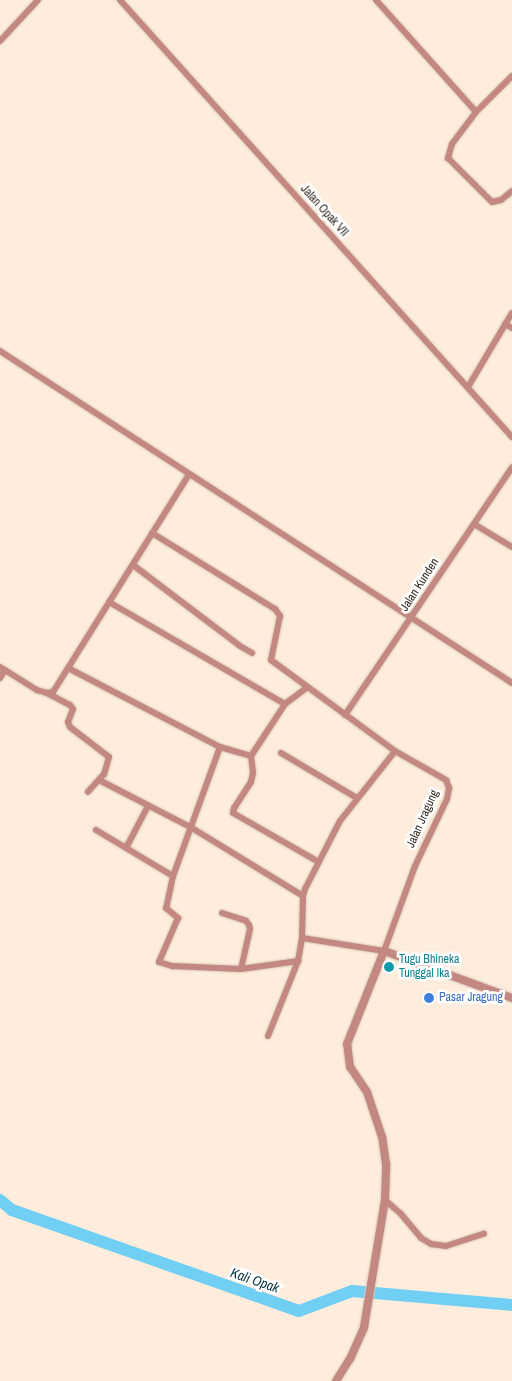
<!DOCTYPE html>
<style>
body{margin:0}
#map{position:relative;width:512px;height:1381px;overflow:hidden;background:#feeddd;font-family:"Archivo Narrow",sans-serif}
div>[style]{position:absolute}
.river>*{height:12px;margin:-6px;padding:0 6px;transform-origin:6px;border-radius:6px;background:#71cff3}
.roads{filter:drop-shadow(0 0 1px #d9cabc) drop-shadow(0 0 1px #d9cabc)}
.minor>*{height:6px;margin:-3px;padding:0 3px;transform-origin:3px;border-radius:3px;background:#c38881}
.tertiary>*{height:8px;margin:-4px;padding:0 4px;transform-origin:4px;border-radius:4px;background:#c38881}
.dots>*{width:14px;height:14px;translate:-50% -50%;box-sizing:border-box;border:2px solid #fff;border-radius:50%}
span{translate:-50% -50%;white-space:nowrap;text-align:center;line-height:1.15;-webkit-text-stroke:5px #fff;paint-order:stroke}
.street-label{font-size:12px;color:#322b25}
.culture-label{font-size:12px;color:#0d838f}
.left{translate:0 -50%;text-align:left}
.shop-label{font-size:12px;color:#366cbe}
.water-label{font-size:14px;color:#0a3745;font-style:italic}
</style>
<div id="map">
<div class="river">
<i style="left:0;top:1200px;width:16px;rotate:40deg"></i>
<i style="left:12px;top:1210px;width:304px;rotate:19.4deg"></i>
<i style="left:299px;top:1311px;width:57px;rotate:-20.7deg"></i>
<i style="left:352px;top:1291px;width:161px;rotate:5deg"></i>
</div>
<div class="roads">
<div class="minor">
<i style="left:120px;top:0;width:587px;rotate:48.11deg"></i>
<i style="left:376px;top:0;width:150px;rotate:48.2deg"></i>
<i style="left:476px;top:112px;width:51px;rotate:-45deg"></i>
<i style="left:0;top:41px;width:56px;rotate:-47.2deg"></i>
<i style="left:476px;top:112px;width:40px;rotate:127deg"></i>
<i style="left:452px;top:144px;width:15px;rotate:106deg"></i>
<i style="left:448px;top:158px;width:62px;rotate:45deg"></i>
<i style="left:492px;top:202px;width:9px;rotate:-13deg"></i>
<i style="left:501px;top:200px;width:14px;rotate:-39deg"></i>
<i style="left:505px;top:324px;width:8px;rotate:30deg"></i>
<i style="left:0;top:351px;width:610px;rotate:32.96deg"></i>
<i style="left:468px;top:387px;width:86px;rotate:-59.3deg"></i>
<i style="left:474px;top:524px;width:44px;rotate:31.2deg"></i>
<i style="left:152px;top:533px;width:145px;rotate:31.7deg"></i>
<i style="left:275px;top:609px;width:9px;rotate:54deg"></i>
<i style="left:280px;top:616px;width:45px;rotate:101.6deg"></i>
<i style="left:271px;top:660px;width:154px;rotate:36.3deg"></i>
<i style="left:395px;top:751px;width:59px;rotate:29.6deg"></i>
<i style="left:446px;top:780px;width:9px;rotate:69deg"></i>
<i style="left:449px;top:788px;width:11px;rotate:100deg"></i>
<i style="left:447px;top:799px;width:74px;rotate:115.5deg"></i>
<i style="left:415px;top:866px;width:90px;rotate:110deg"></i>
<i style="left:384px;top:951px;width:83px;rotate:-171deg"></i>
<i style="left:133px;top:565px;width:134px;rotate:37.1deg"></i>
<i style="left:240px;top:646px;width:14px;rotate:30deg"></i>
<i style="left:109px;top:602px;width:203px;rotate:30.1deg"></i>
<i style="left:0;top:667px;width:44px;rotate:31.9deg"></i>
<i style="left:37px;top:690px;width:10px;rotate:17deg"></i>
<i style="left:47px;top:693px;width:6px;rotate:-9deg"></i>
<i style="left:53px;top:692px;width:257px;rotate:-58deg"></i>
<i style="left:68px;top:668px;width:171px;rotate:27.5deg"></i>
<i style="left:220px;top:747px;width:32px;rotate:16deg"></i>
<i style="left:251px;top:756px;width:62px;rotate:-56.8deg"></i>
<i style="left:285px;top:704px;width:26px;rotate:-37deg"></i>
<i style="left:0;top:678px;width:9px;rotate:-58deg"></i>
<i style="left:47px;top:693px;width:26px;rotate:28deg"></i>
<i style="left:70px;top:705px;width:5px;rotate:53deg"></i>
<i style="left:73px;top:709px;width:14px;rotate:111deg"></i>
<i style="left:68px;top:722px;width:5px;rotate:68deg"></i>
<i style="left:70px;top:727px;width:49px;rotate:37.6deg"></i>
<i style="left:109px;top:757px;width:18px;rotate:106deg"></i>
<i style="left:104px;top:774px;width:24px;rotate:132deg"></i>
<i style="left:345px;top:715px;width:299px;rotate:-56deg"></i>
<i style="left:220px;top:747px;width:137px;rotate:110deg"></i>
<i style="left:173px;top:876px;width:33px;rotate:102deg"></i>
<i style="left:166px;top:908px;width:16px;rotate:40deg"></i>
<i style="left:178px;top:918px;width:48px;rotate:113.4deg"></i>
<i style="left:159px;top:962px;width:14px;rotate:17deg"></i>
<i style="left:172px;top:966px;width:69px;rotate:2.5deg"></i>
<i style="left:241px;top:969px;width:58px;rotate:-8deg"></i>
<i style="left:298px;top:961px;width:23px;rotate:-80deg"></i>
<i style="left:302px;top:938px;width:42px;rotate:-88.6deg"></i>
<i style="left:303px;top:896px;width:7px;rotate:-74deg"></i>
<i style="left:305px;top:889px;width:76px;rotate:-62.8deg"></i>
<i style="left:340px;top:821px;width:89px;rotate:-51.8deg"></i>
<i style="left:281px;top:753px;width:88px;rotate:30.6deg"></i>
<i style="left:251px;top:756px;width:17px;rotate:83deg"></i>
<i style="left:253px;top:773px;width:9px;rotate:103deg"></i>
<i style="left:251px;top:782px;width:31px;rotate:123deg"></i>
<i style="left:234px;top:808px;width:5px;rotate:101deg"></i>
<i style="left:233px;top:813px;width:99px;rotate:29.7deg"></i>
<i style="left:99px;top:780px;width:105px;rotate:27.3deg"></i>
<i style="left:192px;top:828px;width:130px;rotate:31.5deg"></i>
<i style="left:96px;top:830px;width:90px;rotate:30.9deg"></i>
<i style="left:126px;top:848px;width:47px;rotate:-62.4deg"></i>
<i style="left:222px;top:913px;width:25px;rotate:18deg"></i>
<i style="left:246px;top:921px;width:5px;rotate:53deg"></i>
<i style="left:249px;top:925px;width:4px;rotate:76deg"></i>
<i style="left:250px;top:929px;width:41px;rotate:102.7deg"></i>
<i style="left:268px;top:1036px;width:81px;rotate:-68.2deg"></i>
<i style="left:385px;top:1200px;width:21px;rotate:41deg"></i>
<i style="left:401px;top:1214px;width:31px;rotate:50deg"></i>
<i style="left:421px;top:1238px;width:12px;rotate:31deg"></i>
<i style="left:431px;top:1244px;width:15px;rotate:8deg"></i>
<i style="left:446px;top:1246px;width:40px;rotate:-18deg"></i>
</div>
<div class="tertiary">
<i style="left:336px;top:1381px;width:26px;rotate:-58deg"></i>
<i style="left:350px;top:1359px;width:35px;rotate:-66deg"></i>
<i style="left:364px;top:1327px;width:129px;rotate:-80.6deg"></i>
<i style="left:385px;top:1200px;width:36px;rotate:-88deg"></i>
<i style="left:386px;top:1164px;width:27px;rotate:-98deg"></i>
<i style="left:382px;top:1137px;width:47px;rotate:-108.4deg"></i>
<i style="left:367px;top:1092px;width:30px;rotate:-124deg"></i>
<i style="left:350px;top:1067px;width:23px;rotate:-97deg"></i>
<i style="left:347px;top:1044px;width:100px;rotate:-68.3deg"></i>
<i style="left:384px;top:951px;width:136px;rotate:20.2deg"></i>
</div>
</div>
<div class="dots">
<i style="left:389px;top:967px;background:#0f9aa8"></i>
<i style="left:429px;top:998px;background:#3f7fe0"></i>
</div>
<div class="street-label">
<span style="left:324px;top:211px;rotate:48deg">Jalan Opak VII</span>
<span style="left:420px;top:585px;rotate:-57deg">Jalan Kunden</span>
<span style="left:423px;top:819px;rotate:-66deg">Jalan Jragung</span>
</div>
<div class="culture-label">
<span class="left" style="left:399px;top:967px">Tugu Bhineka<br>Tunggal Ika</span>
</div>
<div class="shop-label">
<span class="left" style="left:439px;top:998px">Pasar Jragung</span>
</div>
<div class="water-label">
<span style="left:255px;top:1280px;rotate:19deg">Kali Opak</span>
</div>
</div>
